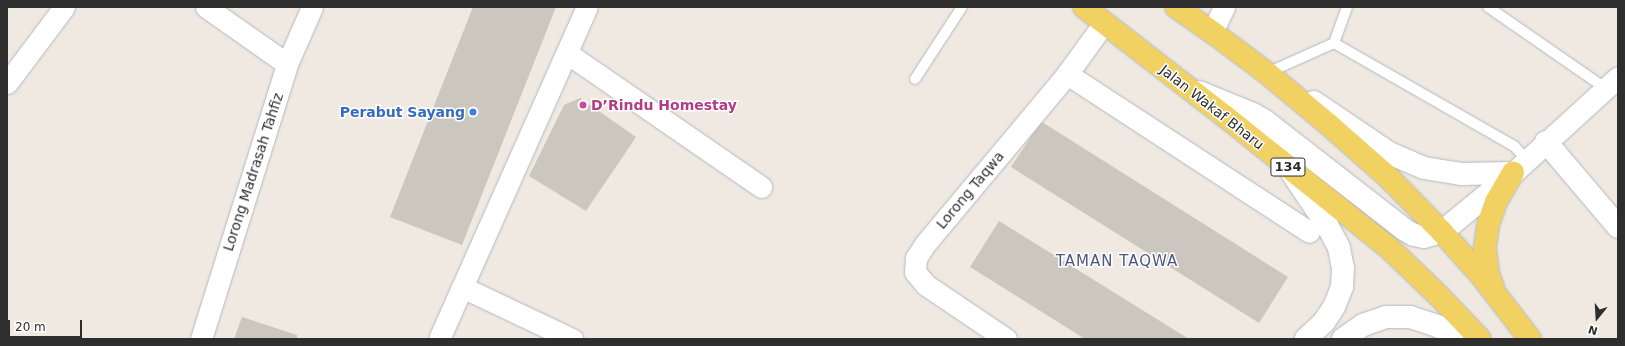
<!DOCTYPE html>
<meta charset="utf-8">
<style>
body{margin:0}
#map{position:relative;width:1625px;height:346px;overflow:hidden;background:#efe9e1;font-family:"DejaVu Sans",sans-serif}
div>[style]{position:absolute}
.building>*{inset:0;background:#cbc7bf}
.roads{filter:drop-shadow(0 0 1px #b4b7c1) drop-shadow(0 0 1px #b4b7c1)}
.lane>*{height:10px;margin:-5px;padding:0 5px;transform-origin:5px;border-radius:5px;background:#fff}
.street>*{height:21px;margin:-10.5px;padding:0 10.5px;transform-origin:10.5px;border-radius:10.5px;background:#fff}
.secondary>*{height:22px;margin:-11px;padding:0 11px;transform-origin:11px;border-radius:11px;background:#fff}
.primary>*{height:22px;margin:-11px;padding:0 11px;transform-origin:11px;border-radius:11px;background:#f2d163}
.dots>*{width:11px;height:11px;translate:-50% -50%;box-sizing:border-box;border:2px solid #fff;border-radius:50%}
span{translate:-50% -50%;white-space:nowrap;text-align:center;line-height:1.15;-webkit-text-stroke:3px #fff;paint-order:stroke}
.shield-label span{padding:1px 3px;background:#fff;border:1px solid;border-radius:3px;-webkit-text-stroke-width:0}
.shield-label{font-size:13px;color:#2e2e2e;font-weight:700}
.hotel-label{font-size:14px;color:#b23c85;font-weight:700}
.left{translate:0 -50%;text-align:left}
.street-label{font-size:14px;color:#2e2e2e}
.shop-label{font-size:14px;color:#366cbe;font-weight:700}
.right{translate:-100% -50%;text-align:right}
.neighbourhood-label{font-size:15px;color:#4d5680;letter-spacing:1px}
.frame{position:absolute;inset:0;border:8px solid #2e2e2e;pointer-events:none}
.north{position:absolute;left:1577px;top:298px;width:40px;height:40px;-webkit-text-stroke:3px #fff;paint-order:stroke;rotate:198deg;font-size:11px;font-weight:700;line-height:16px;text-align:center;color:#2e2e2e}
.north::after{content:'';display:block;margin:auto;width:14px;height:18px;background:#2e2e2e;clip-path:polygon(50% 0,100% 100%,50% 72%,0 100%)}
.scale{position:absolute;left:8px;top:320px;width:74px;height:18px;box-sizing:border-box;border:2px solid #2e2e2e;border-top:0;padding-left:5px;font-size:12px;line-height:14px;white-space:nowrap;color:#2e2e2e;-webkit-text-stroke:3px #fff;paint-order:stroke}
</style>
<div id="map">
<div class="building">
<i style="clip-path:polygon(473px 7px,556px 7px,462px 245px,390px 217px)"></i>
<i style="clip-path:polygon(580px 98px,636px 137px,586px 211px,529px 176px,564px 105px)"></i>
<i style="clip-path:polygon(1042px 122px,1288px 277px,1259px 323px,1011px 167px,1032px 135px)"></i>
<i style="clip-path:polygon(999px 221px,1189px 339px,1085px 339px,970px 267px)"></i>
<i style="clip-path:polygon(242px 317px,297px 335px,297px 339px,234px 339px)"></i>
</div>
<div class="roads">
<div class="lane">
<i style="left:1488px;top:7px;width:142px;rotate:34.7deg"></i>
<i style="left:1334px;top:43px;width:38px;rotate:-70deg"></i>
<i style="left:1267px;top:73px;width:73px;rotate:-24.1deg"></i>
<i style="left:1334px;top:43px;width:207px;rotate:29.8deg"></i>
<i style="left:1514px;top:146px;width:19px;rotate:47deg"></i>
<i style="left:915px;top:79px;width:86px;rotate:-56.9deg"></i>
</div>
<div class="street">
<i style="left:206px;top:7px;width:99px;rotate:35.1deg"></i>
<i style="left:1212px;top:32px;width:28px;rotate:-64deg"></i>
<i style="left:567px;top:53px;width:236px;rotate:34.6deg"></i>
<i style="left:1067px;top:74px;width:289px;rotate:33.1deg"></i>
<i style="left:7px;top:83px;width:95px;rotate:-53.1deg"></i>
<i style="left:1513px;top:173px;width:142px;rotate:-42.4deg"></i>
<i style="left:462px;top:287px;width:122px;rotate:25.3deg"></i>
<i style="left:201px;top:339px;width:288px;rotate:-72.6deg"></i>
<i style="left:287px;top:64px;width:62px;rotate:-66.3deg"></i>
<i style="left:439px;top:339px;width:363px;rotate:-66deg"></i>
<i style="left:1006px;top:339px;width:97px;rotate:-146deg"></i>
<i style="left:926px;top:285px;width:17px;rotate:-130deg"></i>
<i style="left:915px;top:272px;width:14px;rotate:-86deg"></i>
<i style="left:916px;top:258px;width:17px;rotate:-57deg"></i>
<i style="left:925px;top:244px;width:222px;rotate:-50.1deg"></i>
<i style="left:1067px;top:74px;width:63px;rotate:-54deg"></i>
</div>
<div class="secondary">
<i style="left:1199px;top:92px;width:58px;rotate:22.2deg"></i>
<i style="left:1253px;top:114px;width:14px;rotate:30deg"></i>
<i style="left:1265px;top:121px;width:177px;rotate:37.9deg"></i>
<i style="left:1405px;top:230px;width:10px;rotate:29deg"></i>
<i style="left:1414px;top:235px;width:10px;rotate:11deg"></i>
<i style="left:1424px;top:237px;width:19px;rotate:-16deg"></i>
<i style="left:1442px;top:232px;width:91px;rotate:-39.6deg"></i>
<i style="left:1314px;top:102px;width:91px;rotate:34.2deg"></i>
<i style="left:1389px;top:153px;width:38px;rotate:23deg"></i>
<i style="left:1424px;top:168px;width:37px;rotate:9deg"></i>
<i style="left:1461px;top:174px;width:52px;rotate:-1.1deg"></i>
<i style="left:1546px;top:142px;width:111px;rotate:49.7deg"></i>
<i style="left:1292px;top:173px;width:63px;rotate:56.1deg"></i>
<i style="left:1327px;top:225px;width:26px;rotate:62deg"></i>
<i style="left:1339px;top:248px;width:20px;rotate:79deg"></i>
<i style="left:1343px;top:268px;width:19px;rotate:93deg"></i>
<i style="left:1342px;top:287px;width:22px;rotate:112deg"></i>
<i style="left:1334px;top:307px;width:18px;rotate:124deg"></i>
<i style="left:1324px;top:322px;width:25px;rotate:137deg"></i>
<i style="left:1343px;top:339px;width:24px;rotate:-35deg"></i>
<i style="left:1363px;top:325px;width:24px;rotate:-19deg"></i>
<i style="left:1386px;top:317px;width:24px"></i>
<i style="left:1410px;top:317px;width:28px;rotate:18deg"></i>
<i style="left:1437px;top:326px;width:34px;rotate:23deg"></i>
</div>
<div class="primary">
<i style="left:1084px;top:7px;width:180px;rotate:37.8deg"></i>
<i style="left:1226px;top:117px;width:209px;rotate:38.8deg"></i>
<i style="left:1389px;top:248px;width:69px;rotate:43.8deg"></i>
<i style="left:1439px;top:296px;width:59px;rotate:46.4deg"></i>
<i style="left:1176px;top:7px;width:44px;rotate:34.8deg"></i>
<i style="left:1212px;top:32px;width:69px;rotate:36.7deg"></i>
<i style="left:1267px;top:73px;width:80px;rotate:39.9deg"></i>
<i style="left:1328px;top:124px;width:79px;rotate:41.4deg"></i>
<i style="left:1387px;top:176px;width:78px;rotate:45.5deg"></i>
<i style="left:1442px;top:232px;width:57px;rotate:47.9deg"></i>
<i style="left:1480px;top:274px;width:82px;rotate:52.4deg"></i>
<i style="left:1493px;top:287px;width:15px;rotate:-110deg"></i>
<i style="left:1488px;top:273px;width:26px;rotate:-97deg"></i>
<i style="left:1485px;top:247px;width:22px;rotate:-82deg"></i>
<i style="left:1488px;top:225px;width:24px;rotate:-71deg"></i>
<i style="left:1496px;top:202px;width:34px;rotate:-60deg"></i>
</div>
</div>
<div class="dots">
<i style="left:583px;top:105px;background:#d1479c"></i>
<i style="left:473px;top:112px;background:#3f7fe0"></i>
</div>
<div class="shield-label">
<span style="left:1288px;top:167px">134</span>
</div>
<div class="hotel-label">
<span class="left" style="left:591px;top:105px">D’Rindu Homestay</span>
</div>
<div class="street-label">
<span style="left:1212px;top:107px;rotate:38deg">Jalan Wakaf Bharu</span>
<span style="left:253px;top:172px;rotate:-72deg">Lorong Madrasah Tahfiz</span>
<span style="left:970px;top:190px;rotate:-50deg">Lorong Taqwa</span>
</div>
<div class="shop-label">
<span class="right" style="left:465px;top:112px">Perabut Sayang</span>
</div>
<div class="neighbourhood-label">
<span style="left:1117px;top:262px">TAMAN TAQWA</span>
</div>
<div class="frame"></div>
<div class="north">N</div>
<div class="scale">20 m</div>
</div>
